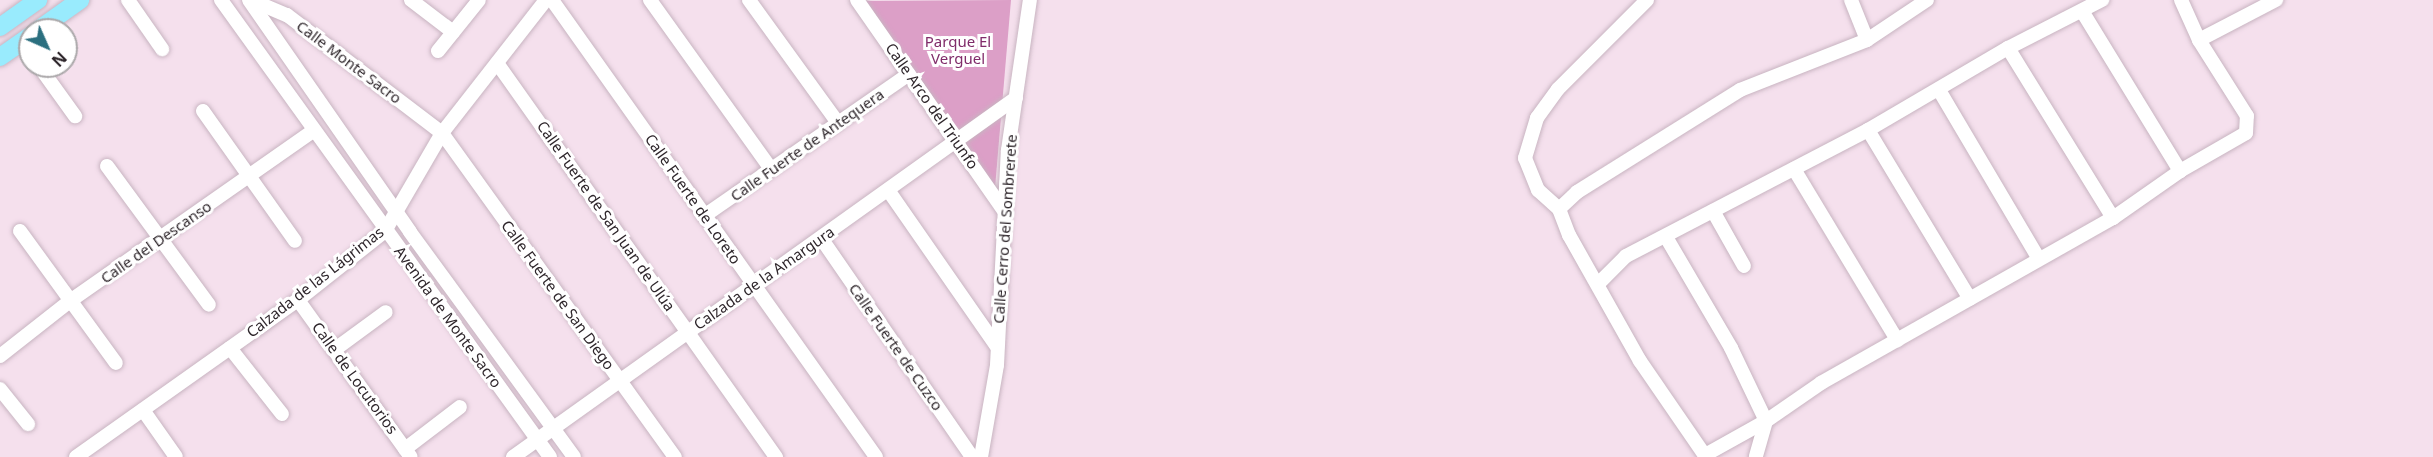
<!DOCTYPE html>
<meta charset="utf-8">
<style>
body{margin:0}
#map{position:relative;width:2433px;height:457px;overflow:hidden;background:#f5e0ed;font-family:"Noto Sans",sans-serif}
div>[style]{position:absolute}
.green>*{inset:0;background:#dc9fc7}
.roads{filter:drop-shadow(0 0 2px #c8b4c1) drop-shadow(0 0 2px #c8b4c1)}
.minor>*{height:14px;margin:-7px;padding:0 7px;transform-origin:7px;border-radius:7px;background:#fff}
.major>*{height:18px;margin:-9px;padding:0 9px;transform-origin:9px;border-radius:9px;background:#99ebfd}
span{translate:-50% -50%;white-space:nowrap;text-align:center;line-height:1.15;-webkit-text-stroke:6px #fff;paint-order:stroke}
.park-label{font-size:15px;color:#802c6a}
.street-label{font-size:15px;color:#2e262b}
.north{position:absolute;left:18px;top:18px;width:60px;height:60px;box-sizing:border-box;background:#fff;border:2px solid #aba8aa;border-radius:50%;rotate:135deg;font-size:16px;font-weight:700;line-height:24px;text-align:center;color:#2e262b}
.north::after{content:'';display:block;margin:auto;width:21px;height:27px;background:#2b6f7f;clip-path:polygon(50% 0,100% 100%,50% 72%,0 100%)}
</style>
<div id="map">
<div class="green">
<i style="clip-path:polygon(1011px 0,995px 188px,865px 1px)"></i>
</div>
<div class="roads">
<div class="minor">
<i style="left:128px;top:0;width:60px;rotate:55.2deg"></i>
<i style="left:221px;top:0;width:563px;rotate:54.25deg"></i>
<i style="left:249px;top:0;width:282px;rotate:55.2deg"></i>
<i style="left:410px;top:232px;width:278px;rotate:53.9deg"></i>
<i style="left:251px;top:0;width:39px;rotate:23deg"></i>
<i style="left:287px;top:15px;width:195px;rotate:37.3deg"></i>
<i style="left:442px;top:133px;width:399px;rotate:54.3deg"></i>
<i style="left:411px;top:0;width:53px;rotate:37.3deg"></i>
<i style="left:552px;top:0;width:560px;rotate:54.66deg"></i>
<i style="left:650px;top:0;width:208px;rotate:54.4deg"></i>
<i style="left:749px;top:0;width:152px;rotate:54.1deg"></i>
<i style="left:857px;top:0;width:259px;rotate:55.1deg"></i>
<i style="left:1647px;top:0;width:126px;rotate:135deg"></i>
<i style="left:1558px;top:89px;width:36px;rotate:126deg"></i>
<i style="left:1537px;top:118px;width:42px;rotate:106.7deg"></i>
<i style="left:1525px;top:158px;width:35px;rotate:68deg"></i>
<i style="left:1538px;top:190px;width:28px;rotate:42deg"></i>
<i style="left:1559px;top:209px;width:28px;rotate:69deg"></i>
<i style="left:1569px;top:235px;width:145px;rotate:60.6deg"></i>
<i style="left:1640px;top:361px;width:116px;rotate:55.5deg"></i>
<i style="left:1851px;top:0;width:43px;rotate:68.2deg"></i>
<i style="left:2082px;top:11px;width:188px;rotate:58.5deg"></i>
<i style="left:2199px;top:40px;width:87px;rotate:-27.5deg"></i>
<i style="left:2008px;top:48px;width:200px;rotate:58.3deg"></i>
<i style="left:438px;top:51px;width:65px;rotate:-51.2deg"></i>
<i style="left:497px;top:63px;width:483px;rotate:54.7deg"></i>
<i style="left:39px;top:66px;width:62px;rotate:54.2deg"></i>
<i style="left:1939px;top:90px;width:196px;rotate:59.4deg"></i>
<i style="left:203px;top:111px;width:159px;rotate:54.7deg"></i>
<i style="left:1868px;top:130px;width:197px;rotate:58.9deg"></i>
<i style="left:107px;top:166px;width:172px;rotate:53.7deg"></i>
<i style="left:1794px;top:169px;width:200px;rotate:58.9deg"></i>
<i style="left:888px;top:190px;width:191px;rotate:55.2deg"></i>
<i style="left:1559px;top:209px;width:25px;rotate:-43deg"></i>
<i style="left:1577px;top:192px;width:192px;rotate:-32deg"></i>
<i style="left:1740px;top:90px;width:136px;rotate:-21.5deg"></i>
<i style="left:1867px;top:40px;width:72px;rotate:-33.7deg"></i>
<i style="left:1713px;top:211px;width:63px;rotate:60.6deg"></i>
<i style="left:704px;top:216px;width:249px;rotate:-34.7deg"></i>
<i style="left:20px;top:231px;width:163px;rotate:54deg"></i>
<i style="left:1666px;top:237px;width:129px;rotate:59.6deg"></i>
<i style="left:1731px;top:348px;width:81px;rotate:64.4deg"></i>
<i style="left:1766px;top:421px;width:37px;rotate:106deg"></i>
<i style="left:821px;top:238px;width:266px;rotate:55.4deg"></i>
<i style="left:1599px;top:283px;width:38px;rotate:-45deg"></i>
<i style="left:1626px;top:256px;width:273px;rotate:-27.5deg"></i>
<i style="left:1868px;top:130px;width:162px;rotate:-30.4deg"></i>
<i style="left:2008px;top:48px;width:106px;rotate:-27.1deg"></i>
<i style="left:298px;top:300px;width:193px;rotate:54.3deg"></i>
<i style="left:230px;top:348px;width:84px;rotate:51.8deg"></i>
<i style="left:334px;top:350px;width:64px;rotate:-36.2deg"></i>
<i style="left:0;top:356px;width:89px;rotate:-38.2deg"></i>
<i style="left:70px;top:301px;width:297px;rotate:-35deg"></i>
<i style="left:0;top:389px;width:45px;rotate:51.3deg"></i>
<i style="left:143px;top:410px;width:57px;rotate:54.9deg"></i>
<i style="left:405px;top:449px;width:69px;rotate:-37.4deg"></i>
<i style="left:1705px;top:455px;width:70px;rotate:-29.1deg"></i>
<i style="left:1766px;top:421px;width:67px;rotate:-34.6deg"></i>
<i style="left:1821px;top:383px;width:335px;rotate:-29.5deg"></i>
<i style="left:2113px;top:218px;width:82px;rotate:-35deg"></i>
<i style="left:2180px;top:171px;width:76px;rotate:-29.9deg"></i>
<i style="left:2246px;top:133px;width:17px;rotate:-87deg"></i>
<i style="left:2247px;top:116px;width:90px;rotate:-122.3deg"></i>
<i style="left:2199px;top:40px;width:44px;rotate:-114.2deg"></i>
<i style="left:76px;top:457px;width:272px;rotate:-35.3deg"></i>
<i style="left:298px;top:300px;width:111px;rotate:-38.4deg"></i>
<i style="left:385px;top:231px;width:113px;rotate:-59.8deg"></i>
<i style="left:442px;top:133px;width:169px;rotate:-52deg"></i>
<i style="left:513px;top:457px;width:618px;rotate:-35.52deg"></i>
<i style="left:981px;top:457px;width:93px;rotate:-80.1deg"></i>
<i style="left:997px;top:365px;width:215px;rotate:-87.1deg"></i>
<i style="left:1008px;top:150px;width:152px;rotate:-81.7deg"></i>
</div>
<div class="major">
<i style="left:0;top:27px;width:47px;rotate:-35.4deg"></i>
<i style="left:38px;top:30px;width:52px;rotate:-35.5deg"></i>
<i style="left:0;top:57px;width:37px;rotate:-35deg"></i>
</div>
</div>
<div class="park-label">
<span style="left:958px;top:50px">Parque El<br>Verguel</span>
</div>
<div class="street-label">
<span style="left:349px;top:62px;rotate:37deg">Calle Monte Sacro</span>
<span style="left:932px;top:106px;rotate:55deg">Calle Arco del Triunfo</span>
<span style="left:807px;top:145px;rotate:-35deg">Calle Fuerte de Antequera</span>
<span style="left:693px;top:199px;rotate:55deg">Calle Fuerte de Loreto</span>
<span style="left:606px;top:216px;rotate:55deg">Calle Fuerte de San Juan de Ulúa</span>
<span style="left:1005px;top:229px;rotate:-86deg">Calle Cerro del Sombrerete</span>
<span style="left:156px;top:242px;rotate:-35deg">Calle del Descanso</span>
<span style="left:764px;top:278px;rotate:-35deg">Calzada de la Amargura</span>
<span style="left:315px;top:282px;rotate:-38deg">Calzada de las Lágrimas</span>
<span style="left:558px;top:295px;rotate:54deg">Calle Fuerte de San Diego</span>
<span style="left:448px;top:317px;rotate:54deg">Avenida de Monte Sacro</span>
<span style="left:896px;top:347px;rotate:55deg">Calle Fuerte de Cuzco</span>
<span style="left:355px;top:378px;rotate:54deg">Calle de Locutorios</span>
</div>
<div class="north">N</div>
</div>
